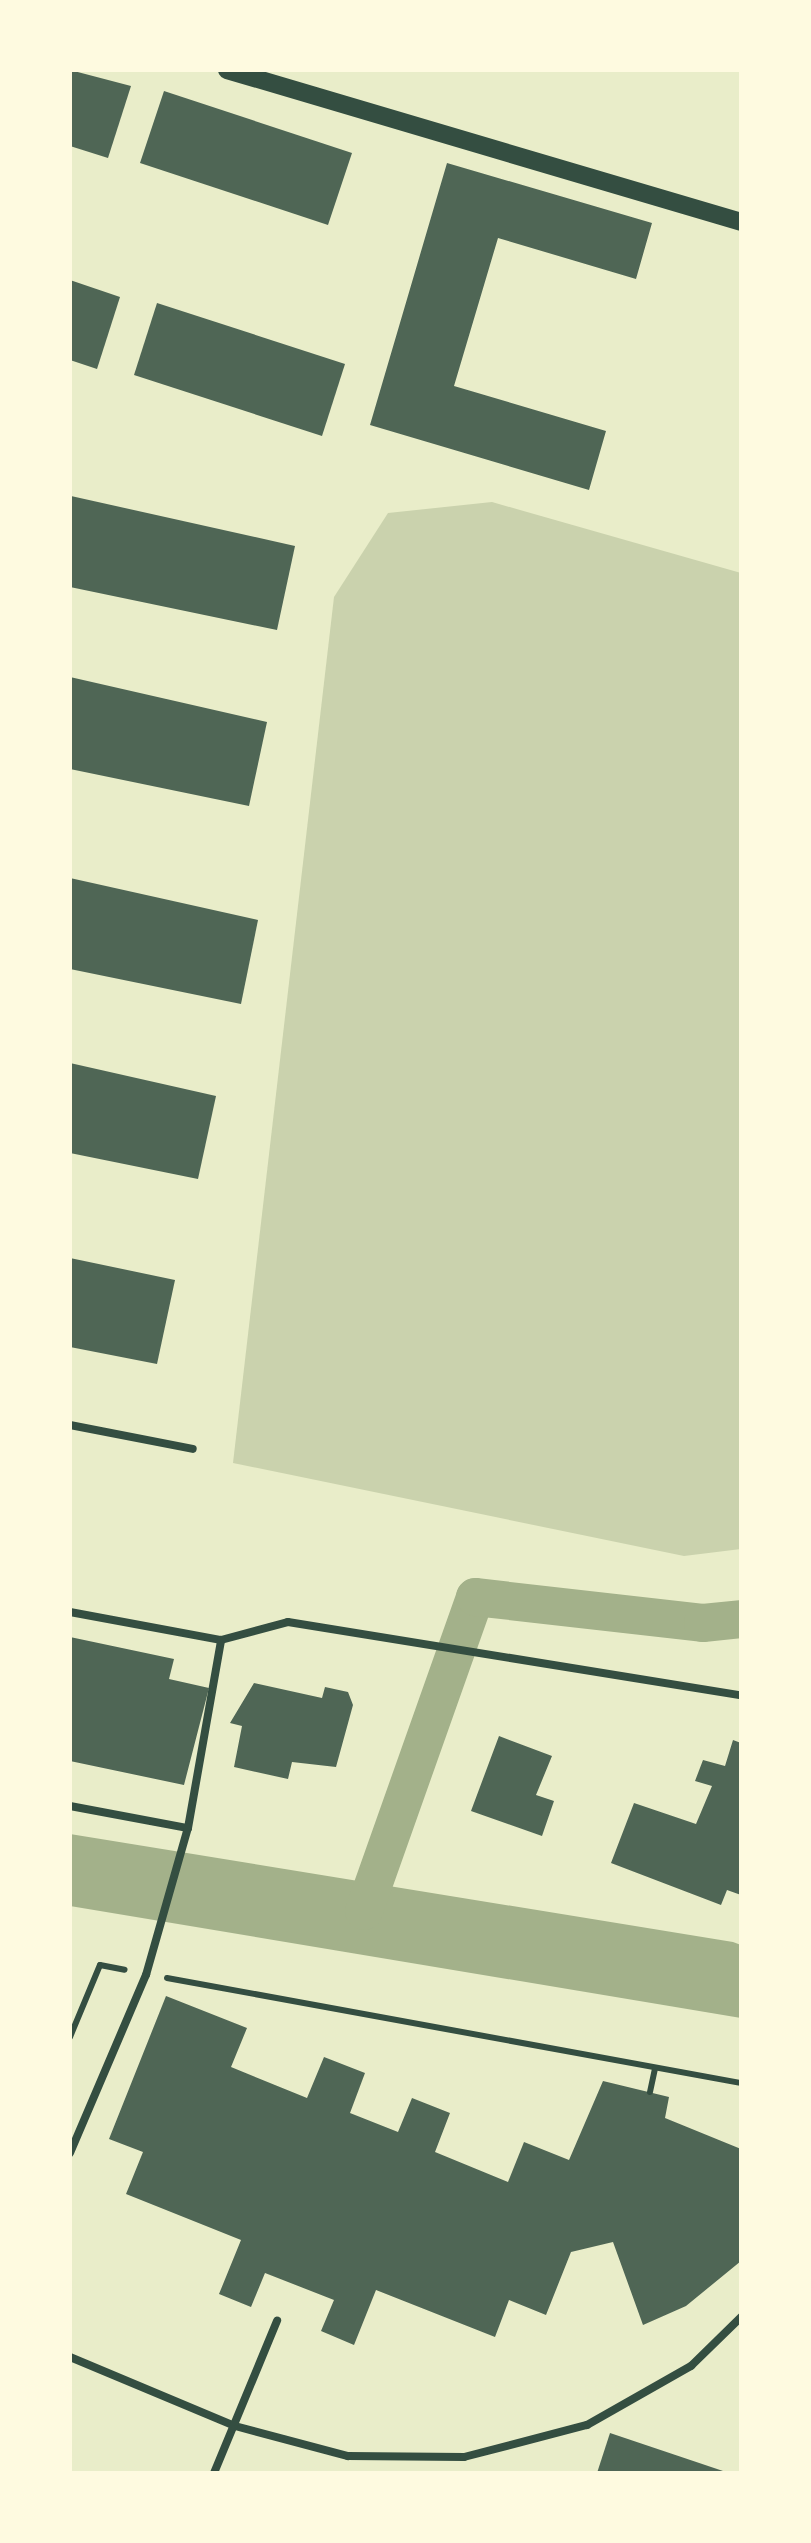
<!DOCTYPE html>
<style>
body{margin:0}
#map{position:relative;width:811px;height:2543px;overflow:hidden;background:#e9edc9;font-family:"Public Sans",sans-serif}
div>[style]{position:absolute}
.green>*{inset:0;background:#cad2ad}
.water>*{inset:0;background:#a3b18a}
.canal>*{height:38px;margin:-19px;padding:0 19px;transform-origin:19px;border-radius:19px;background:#a3b18a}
.building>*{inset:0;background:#4f6655}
.path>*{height:6px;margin:-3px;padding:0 3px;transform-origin:3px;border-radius:3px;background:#344e41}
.service>*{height:8px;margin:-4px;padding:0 4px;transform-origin:4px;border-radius:4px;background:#344e41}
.tertiary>*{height:18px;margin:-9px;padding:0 9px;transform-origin:9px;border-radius:9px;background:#344e41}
span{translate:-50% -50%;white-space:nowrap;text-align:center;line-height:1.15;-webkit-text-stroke:10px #fefae0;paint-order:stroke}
.frame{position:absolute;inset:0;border:72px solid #fefae0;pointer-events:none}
</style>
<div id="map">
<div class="green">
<i style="clip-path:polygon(492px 502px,741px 573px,741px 1549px,684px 1556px,233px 1463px,334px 597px,388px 513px)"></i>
</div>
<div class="water">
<i style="clip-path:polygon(70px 1834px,733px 1942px,741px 1945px,741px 2018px,70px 1906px)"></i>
</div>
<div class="canal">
<i style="left:364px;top:1911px;width:333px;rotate:-70.5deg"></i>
<i style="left:475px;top:1597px;width:229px;rotate:6.5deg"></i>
<i style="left:703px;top:1623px;width:38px;rotate:-6deg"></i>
</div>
<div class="building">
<i style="clip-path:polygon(70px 70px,131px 86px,108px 158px,70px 146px)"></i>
<i style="clip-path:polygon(164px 91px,352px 153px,328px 225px,140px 163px)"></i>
<i style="clip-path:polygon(447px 163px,652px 223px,636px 279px,498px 238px,454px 386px,606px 431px,589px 490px,370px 425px)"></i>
<i style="clip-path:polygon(70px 280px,120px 297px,97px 369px,70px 360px)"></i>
<i style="clip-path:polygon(157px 303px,345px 364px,322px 436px,134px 375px)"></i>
<i style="clip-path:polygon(71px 496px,295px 546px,277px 630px,70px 587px)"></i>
<i style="clip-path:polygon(70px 677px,267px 722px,249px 806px,70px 769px)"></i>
<i style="clip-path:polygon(70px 878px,258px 920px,241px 1004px,70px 969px)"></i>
<i style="clip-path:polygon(70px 1063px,216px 1096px,198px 1179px,70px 1153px)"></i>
<i style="clip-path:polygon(70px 1258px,175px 1280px,157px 1364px,70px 1347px)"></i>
<i style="clip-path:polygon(70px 1637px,174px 1659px,169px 1679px,209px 1688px,184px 1785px,70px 1761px)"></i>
<i style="clip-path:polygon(254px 1683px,322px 1698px,325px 1687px,348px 1692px,353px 1705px,336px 1767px,292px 1762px,288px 1779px,234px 1767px,242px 1726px,230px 1723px)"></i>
<i style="clip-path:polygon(499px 1736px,552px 1756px,536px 1795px,554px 1801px,542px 1836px,471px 1811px)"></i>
<i style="clip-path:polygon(733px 1740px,741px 1743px,741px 1895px,727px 1890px,721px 1905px,611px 1863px,634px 1803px,696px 1824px,712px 1786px,695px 1781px,703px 1760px,725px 1766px)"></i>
<i style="clip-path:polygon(166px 1996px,247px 2028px,231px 2067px,307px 2098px,324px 2057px,365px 2073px,350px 2113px,398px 2132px,412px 2098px,450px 2113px,435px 2152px,508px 2182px,524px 2142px,569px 2160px,603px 2081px,669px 2097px,665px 2118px,741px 2149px,741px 2261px,686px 2306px,643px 2325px,613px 2242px,571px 2252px,546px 2315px,509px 2300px,495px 2337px,376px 2290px,354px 2345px,321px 2331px,334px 2300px,265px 2273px,251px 2307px,219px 2294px,241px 2240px,126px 2194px,143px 2152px,109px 2139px)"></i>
<i style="clip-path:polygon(610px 2433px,726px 2472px,726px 2473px,597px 2473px)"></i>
</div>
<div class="path">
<i style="left:167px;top:1978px;width:584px;rotate:10.37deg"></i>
<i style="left:70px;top:2037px;width:78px;rotate:-67.4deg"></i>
<i style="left:100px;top:1965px;width:25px;rotate:11deg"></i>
<i style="left:650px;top:2092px;width:24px;rotate:-78deg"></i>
</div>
<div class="service">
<i style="left:70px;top:1425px;width:125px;rotate:11deg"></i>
<i style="left:70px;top:1612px;width:154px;rotate:10.5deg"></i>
<i style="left:221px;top:1640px;width:69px;rotate:-15deg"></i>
<i style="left:288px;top:1622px;width:459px;rotate:9.2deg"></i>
<i style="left:70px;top:1806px;width:120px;rotate:10.6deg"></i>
<i style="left:188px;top:1828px;width:191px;rotate:-80deg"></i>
<i style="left:70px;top:2153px;width:194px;rotate:-66.9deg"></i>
<i style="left:146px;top:1975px;width:153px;rotate:-74.1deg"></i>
<i style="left:70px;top:2357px;width:179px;rotate:22.7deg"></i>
<i style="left:235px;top:2426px;width:117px;rotate:14.9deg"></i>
<i style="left:348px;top:2456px;width:116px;rotate:0.5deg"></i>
<i style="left:464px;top:2457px;width:127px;rotate:-14.6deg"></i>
<i style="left:587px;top:2425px;width:120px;rotate:-29.6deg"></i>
<i style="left:691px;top:2366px;width:70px;rotate:-44.4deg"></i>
<i style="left:214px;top:2473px;width:165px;rotate:-67.5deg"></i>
</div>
<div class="tertiary">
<i style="left:227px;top:70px;width:536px;rotate:16.47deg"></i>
</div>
<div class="frame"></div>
</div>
